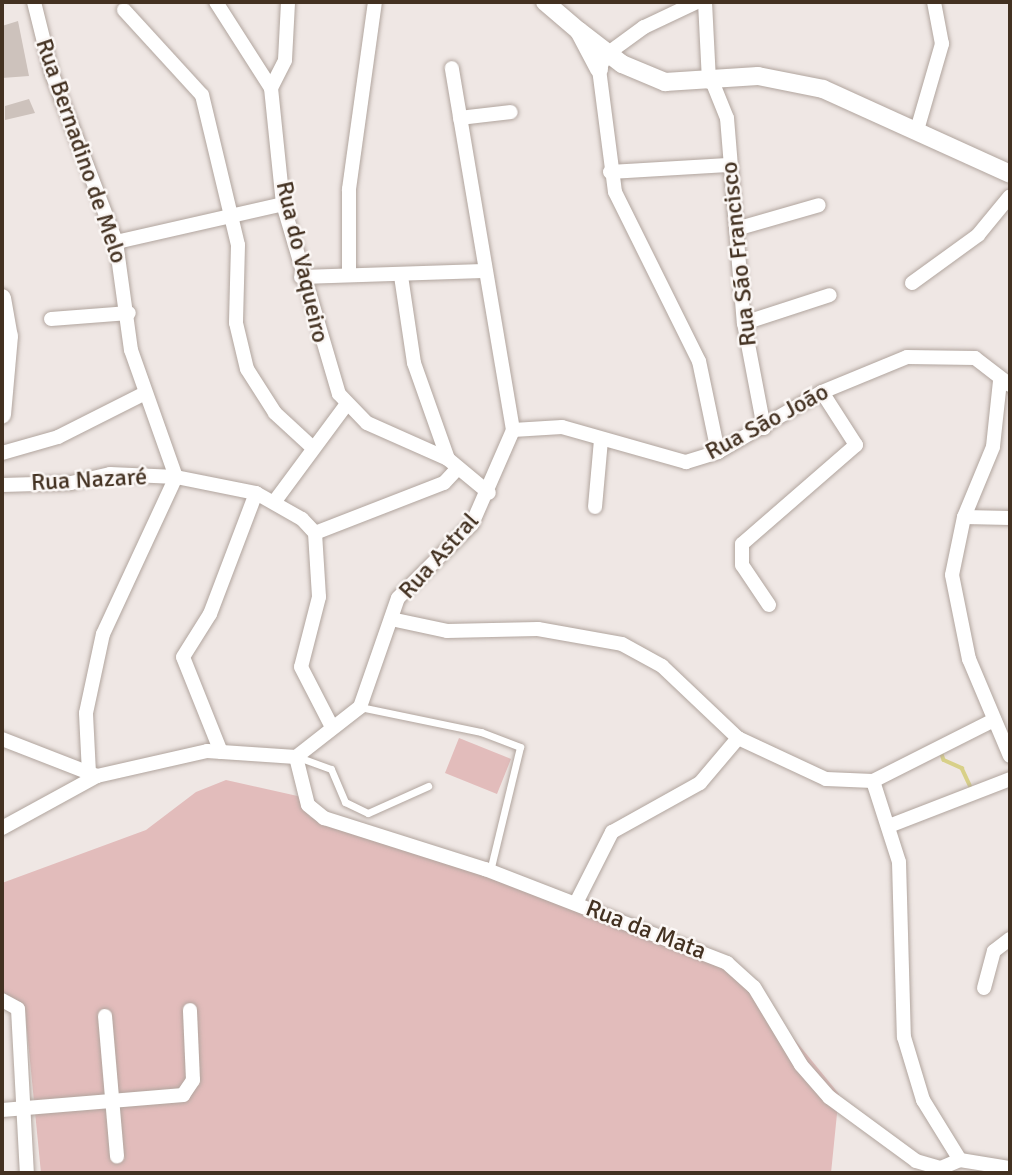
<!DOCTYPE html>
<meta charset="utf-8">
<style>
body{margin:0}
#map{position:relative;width:1012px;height:1175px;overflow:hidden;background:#efe7e4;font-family:Signika,sans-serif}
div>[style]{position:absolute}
.green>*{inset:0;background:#e2bcbb}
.stream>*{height:3.5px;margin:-1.75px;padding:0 1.75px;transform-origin:1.75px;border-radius:1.75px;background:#d8d088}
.building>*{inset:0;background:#cdc2bc}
.roads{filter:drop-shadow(0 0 2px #b1a59e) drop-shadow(0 0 2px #b1a59e)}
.service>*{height:7px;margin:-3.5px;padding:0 3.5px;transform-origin:3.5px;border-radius:3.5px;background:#fff}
.minor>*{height:14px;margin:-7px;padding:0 7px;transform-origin:7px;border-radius:7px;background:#fff}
.tertiary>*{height:18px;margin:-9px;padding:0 9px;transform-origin:9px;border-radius:9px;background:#fff}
span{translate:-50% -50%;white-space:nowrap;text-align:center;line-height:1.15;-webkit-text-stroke:5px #fbf7f5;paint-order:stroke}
.street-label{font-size:24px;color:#433121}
.frame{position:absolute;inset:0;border:4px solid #433121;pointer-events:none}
</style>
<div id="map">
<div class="green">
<i style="clip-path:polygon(459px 738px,511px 759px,497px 794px,445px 773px)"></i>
<i style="clip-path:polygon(226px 780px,302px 797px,310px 817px,683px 941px,755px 991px,839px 1094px,831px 1173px,41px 1173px,25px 1010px,2px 996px,2px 883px,146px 830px,196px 792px)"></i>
</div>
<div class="stream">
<i style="left:941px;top:751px;width:9px;rotate:72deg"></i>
<i style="left:944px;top:760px;width:20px;rotate:24deg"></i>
<i style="left:962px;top:768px;width:21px;rotate:65deg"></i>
</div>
<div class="building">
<i style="clip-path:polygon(18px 21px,29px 76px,2px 78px,2px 26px)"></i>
<i style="clip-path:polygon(29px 99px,35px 113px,5px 120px,5px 106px)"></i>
</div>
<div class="roads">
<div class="service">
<i style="left:360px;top:707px;width:124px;rotate:11.7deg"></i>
<i style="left:481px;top:732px;width:42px;rotate:21deg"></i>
<i style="left:520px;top:747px;width:128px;rotate:103.6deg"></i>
<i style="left:298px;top:757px;width:35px;rotate:20deg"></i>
<i style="left:331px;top:769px;width:36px;rotate:67deg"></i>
<i style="left:345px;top:802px;width:25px;rotate:26deg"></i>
<i style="left:368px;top:813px;width:66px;rotate:-24.2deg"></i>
</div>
<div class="minor">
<i style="left:34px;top:2px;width:74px;rotate:76deg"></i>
<i style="left:52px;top:74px;width:180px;rotate:69.1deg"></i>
<i style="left:116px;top:242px;width:109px;rotate:82.1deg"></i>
<i style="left:131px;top:350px;width:135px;rotate:70.5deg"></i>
<i style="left:216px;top:2px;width:102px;rotate:57.4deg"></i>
<i style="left:271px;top:88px;width:117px;rotate:84.1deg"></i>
<i style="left:283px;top:204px;width:198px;rotate:73.6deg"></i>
<i style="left:339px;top:394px;width:40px;rotate:46deg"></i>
<i style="left:367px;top:423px;width:89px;rotate:24deg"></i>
<i style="left:697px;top:2px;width:59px;rotate:154.7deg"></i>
<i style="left:644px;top:27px;width:46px;rotate:143.9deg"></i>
<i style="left:607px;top:54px;width:17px;rotate:118deg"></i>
<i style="left:599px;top:69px;width:124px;rotate:82.6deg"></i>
<i style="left:615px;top:192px;width:189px;rotate:63.6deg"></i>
<i style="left:699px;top:361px;width:93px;rotate:78.2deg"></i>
<i style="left:705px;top:2px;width:80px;rotate:87.1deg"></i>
<i style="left:124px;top:10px;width:115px;rotate:47.5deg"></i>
<i style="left:202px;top:95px;width:154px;rotate:76.5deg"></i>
<i style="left:238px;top:245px;width:78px;rotate:91.5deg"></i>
<i style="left:236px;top:323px;width:47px;rotate:76.6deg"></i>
<i style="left:247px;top:369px;width:52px;rotate:57.5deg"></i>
<i style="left:275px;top:413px;width:50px;rotate:42.6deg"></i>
<i style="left:712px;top:81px;width:40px;rotate:68deg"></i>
<i style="left:727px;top:118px;width:206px;rotate:85.3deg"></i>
<i style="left:744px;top:323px;width:107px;rotate:79.2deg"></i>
<i style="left:271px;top:88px;width:31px;rotate:-63deg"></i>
<i style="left:285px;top:60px;width:58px;rotate:-87deg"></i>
<i style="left:460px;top:118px;width:51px;rotate:-6.7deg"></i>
<i style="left:917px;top:130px;width:90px;rotate:-73.8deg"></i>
<i style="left:942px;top:44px;width:43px;rotate:-100.8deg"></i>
<i style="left:610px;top:172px;width:118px;rotate:-3.4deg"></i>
<i style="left:736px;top:229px;width:86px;rotate:-16.1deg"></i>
<i style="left:116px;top:242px;width:171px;rotate:-12.8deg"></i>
<i style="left:349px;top:274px;width:85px;rotate:-90deg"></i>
<i style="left:349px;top:189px;width:189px;rotate:-82.1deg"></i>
<i style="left:401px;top:276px;width:88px;rotate:81.5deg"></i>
<i style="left:414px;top:363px;width:102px;rotate:70.5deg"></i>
<i style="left:448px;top:459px;width:53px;rotate:39.7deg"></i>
<i style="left:301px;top:277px;width:183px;rotate:-1.9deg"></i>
<i style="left:912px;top:283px;width:82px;rotate:-36deg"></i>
<i style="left:978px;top:235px;width:50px;rotate:-50.6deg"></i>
<i style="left:51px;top:319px;width:78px;rotate:-4.4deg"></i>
<i style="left:744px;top:323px;width:90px;rotate:-18deg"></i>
<i style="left:1000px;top:381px;width:66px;rotate:96.1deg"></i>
<i style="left:993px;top:447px;width:76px;rotate:112.5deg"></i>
<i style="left:964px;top:517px;width:59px;rotate:101.7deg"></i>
<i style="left:952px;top:575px;width:86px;rotate:78.6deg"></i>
<i style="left:969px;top:659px;width:105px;rotate:67.1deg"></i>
<i style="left:513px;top:430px;width:49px;rotate:-3.5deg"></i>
<i style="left:562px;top:427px;width:129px;rotate:15.8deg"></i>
<i style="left:686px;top:462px;width:34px;rotate:-17deg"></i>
<i style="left:718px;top:452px;width:120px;rotate:-30deg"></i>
<i style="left:822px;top:392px;width:92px;rotate:-22.4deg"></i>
<i style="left:907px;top:357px;width:68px;rotate:0.8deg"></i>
<i style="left:975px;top:358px;width:44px;rotate:37.6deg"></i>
<i style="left:2px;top:453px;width:58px;rotate:-15.9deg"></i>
<i style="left:58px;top:437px;width:95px;rotate:-26.8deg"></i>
<i style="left:2px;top:485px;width:69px;rotate:-1.7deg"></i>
<i style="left:71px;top:483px;width:40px;rotate:-13deg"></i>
<i style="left:110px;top:474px;width:66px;rotate:2.6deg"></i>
<i style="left:176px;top:477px;width:82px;rotate:11.3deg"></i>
<i style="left:256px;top:493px;width:53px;rotate:29.5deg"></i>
<i style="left:302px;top:519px;width:19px;rotate:47deg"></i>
<i style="left:315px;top:533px;width:64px;rotate:86.4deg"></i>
<i style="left:319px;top:597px;width:72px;rotate:104.4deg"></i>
<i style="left:301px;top:667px;width:68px;rotate:62.7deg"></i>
<i style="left:275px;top:501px;width:119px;rotate:-53.5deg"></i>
<i style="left:595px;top:507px;width:67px;rotate:-84.9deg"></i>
<i style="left:964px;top:517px;width:46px;rotate:1.2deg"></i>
<i style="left:315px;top:533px;width:138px;rotate:-21.2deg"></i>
<i style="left:444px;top:483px;width:18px;rotate:-47deg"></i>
<i style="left:769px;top:605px;width:48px;rotate:-124deg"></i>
<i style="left:742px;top:565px;width:21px;rotate:-90deg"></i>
<i style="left:742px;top:544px;width:151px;rotate:-41deg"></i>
<i style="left:856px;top:445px;width:63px;rotate:-122.7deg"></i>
<i style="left:391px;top:619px;width:57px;rotate:12.1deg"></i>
<i style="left:447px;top:631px;width:91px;rotate:-1.3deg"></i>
<i style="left:538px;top:629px;width:85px;rotate:10.1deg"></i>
<i style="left:622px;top:644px;width:46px;rotate:28.8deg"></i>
<i style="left:662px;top:666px;width:105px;rotate:43.5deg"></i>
<i style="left:738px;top:738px;width:97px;rotate:25deg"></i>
<i style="left:826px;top:779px;width:47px;rotate:2.4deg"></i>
<i style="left:873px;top:781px;width:136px;rotate:-26.8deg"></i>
<i style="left:2px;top:739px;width:102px;rotate:21.3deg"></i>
<i style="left:97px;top:776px;width:113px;rotate:-12.8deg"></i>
<i style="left:207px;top:751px;width:89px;rotate:3.9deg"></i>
<i style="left:296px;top:757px;width:81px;rotate:-38deg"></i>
<i style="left:360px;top:707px;width:115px;rotate:-70.8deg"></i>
<i style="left:398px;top:598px;width:105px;rotate:-45deg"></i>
<i style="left:472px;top:524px;width:103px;rotate:-66.4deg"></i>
<i style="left:513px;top:430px;width:367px;rotate:-99.6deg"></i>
<i style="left:221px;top:752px;width:102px;rotate:-111.8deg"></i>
<i style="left:183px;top:657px;width:51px;rotate:-57.9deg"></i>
<i style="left:210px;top:614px;width:129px;rotate:-69.2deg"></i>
<i style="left:296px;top:757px;width:49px;rotate:76deg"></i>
<i style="left:308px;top:805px;width:21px;rotate:39deg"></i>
<i style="left:324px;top:818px;width:169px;rotate:17.6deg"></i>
<i style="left:485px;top:869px;width:260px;rotate:21.2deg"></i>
<i style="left:727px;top:963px;width:36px;rotate:42deg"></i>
<i style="left:754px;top:987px;width:91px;rotate:58.9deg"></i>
<i style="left:801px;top:1065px;width:43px;rotate:48.8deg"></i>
<i style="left:829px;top:1097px;width:108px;rotate:36.3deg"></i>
<i style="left:916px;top:1161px;width:26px;rotate:16deg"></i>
<i style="left:941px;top:1168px;width:21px;rotate:-23deg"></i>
<i style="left:89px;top:773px;width:60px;rotate:-92.9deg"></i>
<i style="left:86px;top:713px;width:81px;rotate:-77.9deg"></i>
<i style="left:103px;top:634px;width:173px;rotate:-65.1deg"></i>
<i style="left:873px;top:781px;width:85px;rotate:72.2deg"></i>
<i style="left:899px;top:862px;width:175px;rotate:88.4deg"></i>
<i style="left:904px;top:1037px;width:66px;rotate:73.2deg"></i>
<i style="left:923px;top:1100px;width:70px;rotate:58.3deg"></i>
<i style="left:960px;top:1160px;width:51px;rotate:9.1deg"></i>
<i style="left:889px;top:826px;width:130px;rotate:-21.2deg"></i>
<i style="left:2px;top:828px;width:108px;rotate:-28.7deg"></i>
<i style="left:576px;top:903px;width:80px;rotate:-63.1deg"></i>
<i style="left:612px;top:832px;width:101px;rotate:-29.1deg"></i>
<i style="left:700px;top:783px;width:59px;rotate:-49.8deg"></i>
<i style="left:984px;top:988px;width:38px;rotate:-75deg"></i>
<i style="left:994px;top:951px;width:20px;rotate:-37deg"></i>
<i style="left:2px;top:1000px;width:18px;rotate:29deg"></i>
<i style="left:18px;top:1009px;width:164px;rotate:86.9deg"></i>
<i style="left:105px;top:1016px;width:141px;rotate:85.1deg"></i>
<i style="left:2px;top:1110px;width:182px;rotate:-4.7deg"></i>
<i style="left:183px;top:1095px;width:18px;rotate:-56deg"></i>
<i style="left:193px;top:1080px;width:70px;rotate:-92.5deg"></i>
</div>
<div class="tertiary">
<i style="left:545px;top:2px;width:45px;rotate:40.5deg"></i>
<i style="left:579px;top:31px;width:43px;rotate:62.2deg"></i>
<i style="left:579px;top:31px;width:54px;rotate:37.5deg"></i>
<i style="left:622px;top:64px;width:47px;rotate:22.7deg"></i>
<i style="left:665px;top:82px;width:93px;rotate:-3.7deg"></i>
<i style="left:758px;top:76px;width:66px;rotate:11.3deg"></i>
<i style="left:823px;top:89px;width:205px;rotate:24.4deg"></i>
<i style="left:2px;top:298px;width:39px;rotate:80deg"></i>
<i style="left:9px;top:336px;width:79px;rotate:95.1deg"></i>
</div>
</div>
<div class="street-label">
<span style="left:81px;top:151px;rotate:71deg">Rua Bernadino de Melo</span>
<span style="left:739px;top:254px;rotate:-96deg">Rua São Francisco</span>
<span style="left:302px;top:262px;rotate:77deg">Rua do Vaqueiro</span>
<span style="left:767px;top:422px;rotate:-28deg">Rua São João</span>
<span style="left:89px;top:480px;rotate:-3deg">Rua Nazaré</span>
<span style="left:439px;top:556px;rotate:-48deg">Rua Astral</span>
<span style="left:646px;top:930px;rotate:21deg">Rua da Mata</span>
</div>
<div class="frame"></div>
</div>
